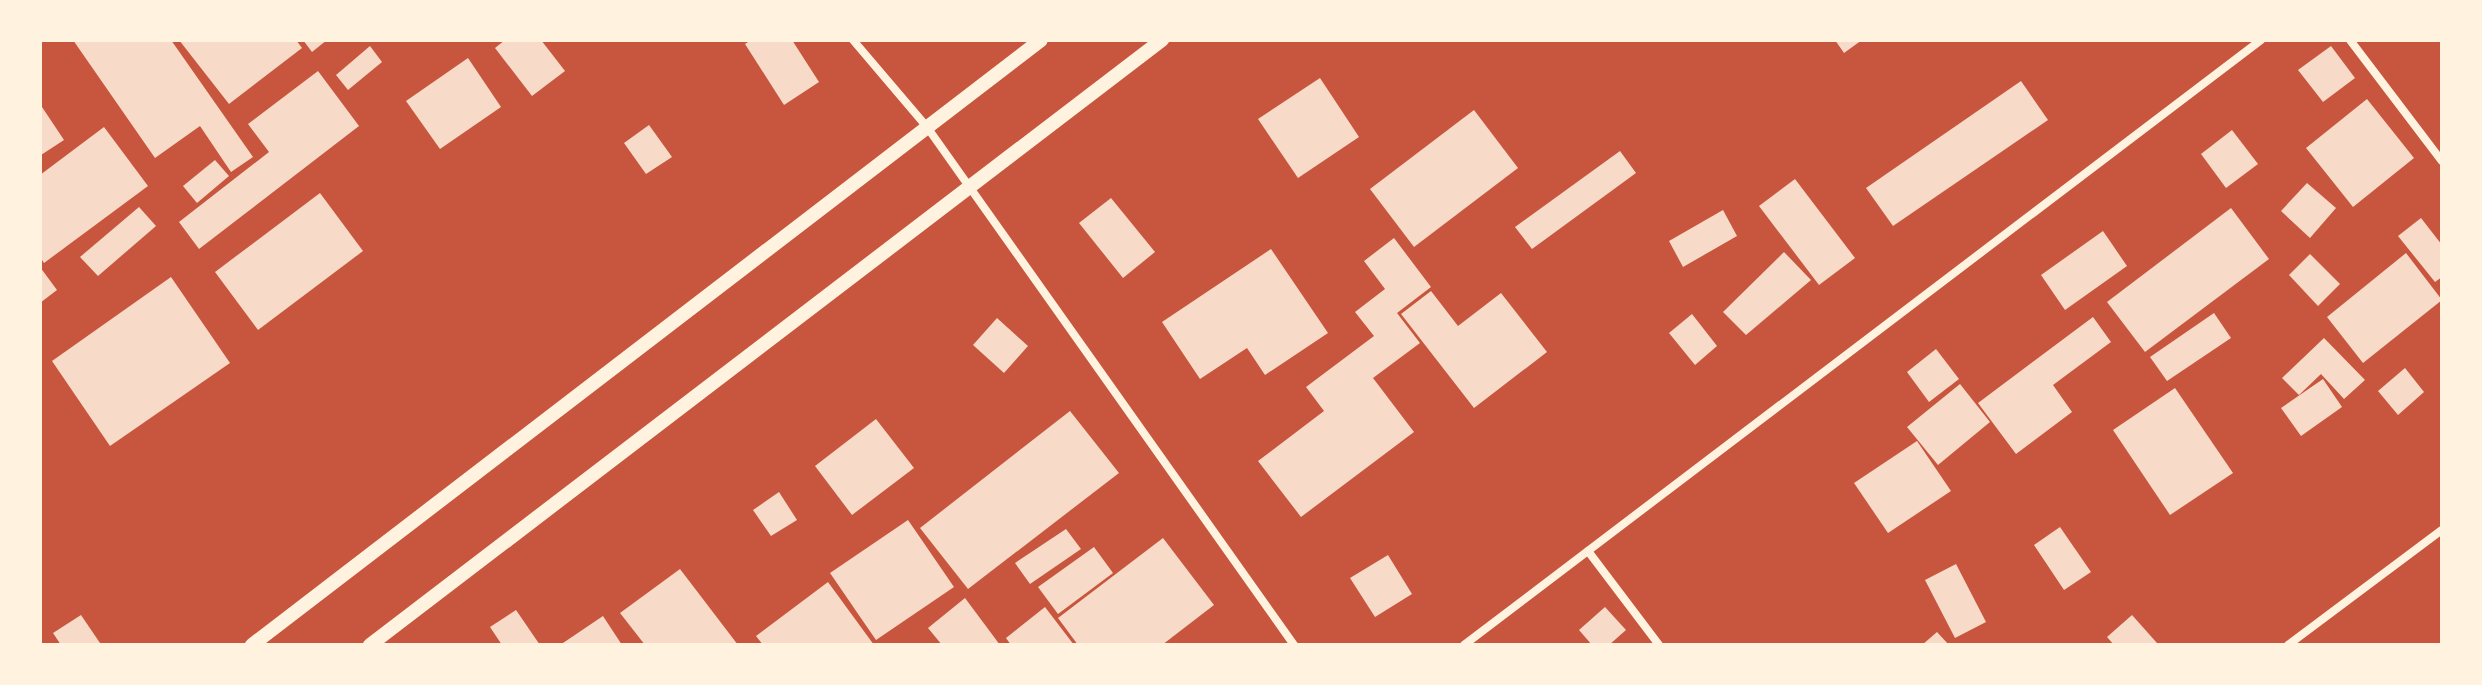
<!DOCTYPE html>
<style>
body{margin:0}
#map{position:relative;width:2482px;height:685px;overflow:hidden;background:#c8553d;font-family:Jost,sans-serif}
div>[style]{position:absolute}
.building>*{inset:0;background:#f7dbc8}
.minor>*{height:8px;margin:-4px;padding:0 4px;transform-origin:4px;border-radius:4px;background:#fff3e0}
.tertiary>*{height:14px;margin:-7px;padding:0 7px;transform-origin:7px;border-radius:7px;background:#fff3e0}
span{translate:-50% -50%;white-space:nowrap;text-align:center;line-height:1.15;-webkit-text-stroke:8px #fff3e0;paint-order:stroke}
.frame{position:absolute;inset:0;border:42px solid #fff3e0;pointer-events:none}
</style>
<div id="map">
<div class="building">
<i style="clip-path:polygon(73px 40px,171px 40px,253px 157px,231px 172px,200px 126px,155px 158px)"></i>
<i style="clip-path:polygon(179px 40px,296px 40px,302px 48px,229px 104px)"></i>
<i style="clip-path:polygon(303px 40px,327px 40px,312px 52px)"></i>
<i style="clip-path:polygon(505px 40px,541px 40px,565px 71px,532px 96px,495px 48px)"></i>
<i style="clip-path:polygon(751px 40px,792px 40px,819px 82px,784px 105px,745px 44px)"></i>
<i style="clip-path:polygon(1835px 40px,1862px 40px,1844px 53px)"></i>
<i style="clip-path:polygon(370px 46px,382px 62px,348px 90px,336px 75px)"></i>
<i style="clip-path:polygon(2331px 46px,2355px 78px,2323px 102px,2298px 70px)"></i>
<i style="clip-path:polygon(468px 58px,501px 107px,440px 149px,406px 101px)"></i>
<i style="clip-path:polygon(318px 71px,359px 126px,199px 249px,179px 222px,269px 152px,248px 124px)"></i>
<i style="clip-path:polygon(1320px 78px,1359px 137px,1298px 178px,1258px 119px)"></i>
<i style="clip-path:polygon(2021px 81px,2048px 120px,1893px 226px,1866px 188px)"></i>
<i style="clip-path:polygon(2367px 99px,2414px 158px,2353px 207px,2306px 148px)"></i>
<i style="clip-path:polygon(40px 104px,64px 140px,41px 155px,40px 154px)"></i>
<i style="clip-path:polygon(1474px 110px,1518px 168px,1414px 247px,1370px 189px)"></i>
<i style="clip-path:polygon(649px 125px,672px 157px,646px 174px,624px 143px)"></i>
<i style="clip-path:polygon(104px 127px,148px 186px,44px 263px,40px 257px,40px 175px)"></i>
<i style="clip-path:polygon(2232px 130px,2258px 164px,2226px 188px,2201px 154px)"></i>
<i style="clip-path:polygon(1620px 151px,1636px 173px,1532px 249px,1515px 227px)"></i>
<i style="clip-path:polygon(215px 160px,229px 176px,197px 203px,183px 186px)"></i>
<i style="clip-path:polygon(1795px 179px,1855px 258px,1819px 285px,1759px 206px)"></i>
<i style="clip-path:polygon(2307px 183px,2336px 208px,2310px 238px,2281px 211px)"></i>
<i style="clip-path:polygon(320px 193px,363px 251px,258px 330px,215px 272px)"></i>
<i style="clip-path:polygon(1111px 198px,1155px 252px,1123px 278px,1079px 223px)"></i>
<i style="clip-path:polygon(139px 207px,156px 226px,98px 276px,80px 257px)"></i>
<i style="clip-path:polygon(2231px 208px,2269px 259px,2145px 352px,2107px 302px)"></i>
<i style="clip-path:polygon(1723px 210px,1737px 236px,1683px 267px,1669px 241px)"></i>
<i style="clip-path:polygon(2421px 218px,2442px 245px,2442px 277px,2435px 282px,2398px 236px)"></i>
<i style="clip-path:polygon(2103px 231px,2127px 266px,2065px 310px,2041px 275px)"></i>
<i style="clip-path:polygon(1394px 238px,1431px 287px,1397px 313px,1420px 343px,1373px 378px,1414px 432px,1301px 517px,1258px 461px,1324px 411px,1306px 387px,1374px 336px,1355px 312px,1385px 289px,1364px 261px)"></i>
<i style="clip-path:polygon(1271px 249px,1328px 333px,1265px 375px,1247px 348px,1200px 379px,1162px 322px)"></i>
<i style="clip-path:polygon(1784px 252px,1811px 280px,1746px 335px,1723px 312px)"></i>
<i style="clip-path:polygon(2406px 253px,2442px 300px,2363px 363px,2327px 317px)"></i>
<i style="clip-path:polygon(2310px 254px,2340px 284px,2318px 306px,2289px 275px)"></i>
<i style="clip-path:polygon(40px 267px,57px 290px,40px 303px)"></i>
<i style="clip-path:polygon(171px 277px,230px 363px,110px 446px,52px 361px)"></i>
<i style="clip-path:polygon(1431px 291px,1458px 326px,1501px 293px,1547px 352px,1474px 408px,1401px 314px)"></i>
<i style="clip-path:polygon(2214px 313px,2231px 338px,2167px 381px,2150px 357px)"></i>
<i style="clip-path:polygon(1692px 314px,1717px 346px,1695px 365px,1669px 333px)"></i>
<i style="clip-path:polygon(2093px 317px,2111px 342px,2053px 385px,2072px 412px,2016px 454px,1978px 403px)"></i>
<i style="clip-path:polygon(997px 318px,1028px 346px,1004px 373px,973px 345px)"></i>
<i style="clip-path:polygon(2324px 338px,2365px 380px,2344px 399px,2321px 374px,2299px 395px,2282px 378px)"></i>
<i style="clip-path:polygon(1936px 349px,1959px 379px,1929px 402px,1907px 372px)"></i>
<i style="clip-path:polygon(2405px 368px,2424px 392px,2398px 415px,2378px 391px)"></i>
<i style="clip-path:polygon(2323px 379px,2342px 407px,2301px 436px,2281px 408px)"></i>
<i style="clip-path:polygon(1960px 384px,1990px 422px,1938px 465px,1907px 427px)"></i>
<i style="clip-path:polygon(2175px 388px,2233px 473px,2170px 515px,2113px 430px)"></i>
<i style="clip-path:polygon(1070px 411px,1119px 473px,968px 589px,920px 528px)"></i>
<i style="clip-path:polygon(876px 419px,914px 468px,852px 515px,815px 466px)"></i>
<i style="clip-path:polygon(1917px 441px,1951px 491px,1888px 533px,1854px 483px)"></i>
<i style="clip-path:polygon(779px 492px,797px 520px,771px 536px,753px 510px)"></i>
<i style="clip-path:polygon(908px 520px,954px 587px,876px 640px,830px 573px)"></i>
<i style="clip-path:polygon(2060px 527px,2091px 572px,2064px 590px,2034px 545px)"></i>
<i style="clip-path:polygon(1066px 529px,1081px 549px,1030px 584px,1015px 563px)"></i>
<i style="clip-path:polygon(1163px 538px,1214px 605px,1162px 645px,1078px 645px,1058px 618px)"></i>
<i style="clip-path:polygon(1094px 547px,1113px 573px,1058px 614px,1038px 587px)"></i>
<i style="clip-path:polygon(1388px 555px,1412px 594px,1375px 617px,1350px 578px)"></i>
<i style="clip-path:polygon(1956px 564px,1986px 622px,1955px 638px,1925px 580px)"></i>
<i style="clip-path:polygon(680px 569px,738px 645px,645px 645px,620px 613px)"></i>
<i style="clip-path:polygon(828px 582px,874px 645px,763px 645px,756px 636px)"></i>
<i style="clip-path:polygon(965px 598px,1000px 645px,942px 645px,928px 628px)"></i>
<i style="clip-path:polygon(1045px 607px,1074px 645px,1011px 645px,1006px 638px)"></i>
<i style="clip-path:polygon(1605px 607px,1626px 630px,1609px 645px,1592px 645px,1579px 630px)"></i>
<i style="clip-path:polygon(516px 610px,540px 645px,502px 645px,490px 627px)"></i>
<i style="clip-path:polygon(81px 615px,100px 643px,61px 645px,53px 633px)"></i>
<i style="clip-path:polygon(2132px 615px,2157px 643px,2154px 645px,2114px 645px,2107px 637px)"></i>
<i style="clip-path:polygon(603px 616px,622px 645px,560px 645px)"></i>
<i style="clip-path:polygon(1937px 632px,1949px 645px,1922px 645px)"></i>
</div>
<div class="minor">
<i style="left:853px;top:40px;width:114px;rotate:49.6deg"></i>
<i style="left:927px;top:127px;width:635px;rotate:54.68deg"></i>
<i style="left:2350px;top:40px;width:152px;rotate:52.8deg"></i>
<i style="left:1588px;top:551px;width:118px;rotate:52.9deg"></i>
<i style="left:1464px;top:645px;width:1001px;rotate:-37.2deg"></i>
<i style="left:2288px;top:645px;width:192px;rotate:-36.8deg"></i>
</div>
<div class="tertiary">
<i style="left:252px;top:645px;width:994px;rotate:-37.48deg"></i>
<i style="left:370px;top:645px;width:997px;rotate:-37.38deg"></i>
</div>
<div class="frame"></div>
</div>
